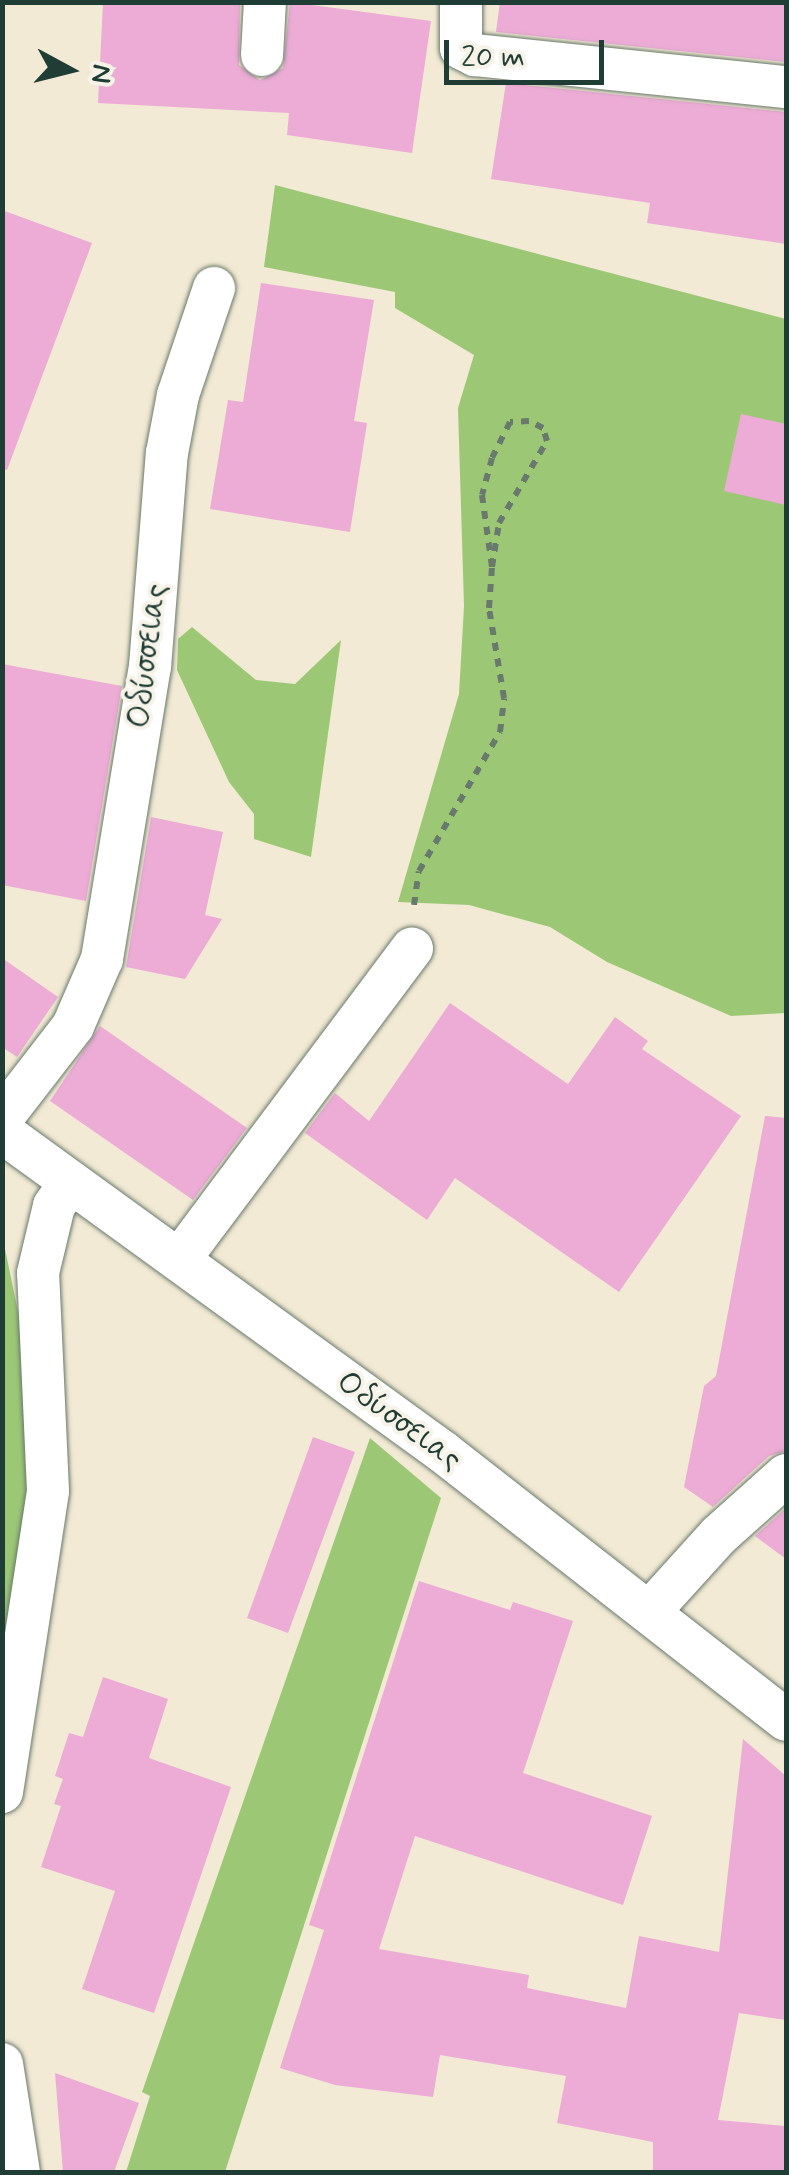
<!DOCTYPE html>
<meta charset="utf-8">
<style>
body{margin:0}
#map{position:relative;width:789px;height:2175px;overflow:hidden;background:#f2ead4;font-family:Mynerve,sans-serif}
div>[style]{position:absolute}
.green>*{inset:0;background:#9cc876}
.building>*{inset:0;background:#ecacd6}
.path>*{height:6px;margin-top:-3px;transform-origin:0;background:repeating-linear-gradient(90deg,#697a6c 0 8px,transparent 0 16px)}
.roads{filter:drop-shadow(0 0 2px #697a6c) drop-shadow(0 0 2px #697a6c)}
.street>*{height:42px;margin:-21px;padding:0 21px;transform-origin:21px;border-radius:21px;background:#fff}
span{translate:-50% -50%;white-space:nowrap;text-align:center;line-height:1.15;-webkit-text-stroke:8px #f7f3e8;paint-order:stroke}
.street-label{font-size:32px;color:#1f3d34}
.frame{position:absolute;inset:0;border:5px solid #1f3d34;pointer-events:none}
.north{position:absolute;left:20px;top:20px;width:100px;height:100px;-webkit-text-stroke:8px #f7f3e8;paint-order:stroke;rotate:97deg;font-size:28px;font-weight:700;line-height:40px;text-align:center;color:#1f3d34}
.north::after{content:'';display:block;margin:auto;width:35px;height:45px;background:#1f3d34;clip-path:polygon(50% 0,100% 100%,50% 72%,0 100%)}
.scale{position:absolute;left:444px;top:40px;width:160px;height:45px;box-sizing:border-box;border:5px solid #1f3d34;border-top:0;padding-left:12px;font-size:30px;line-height:35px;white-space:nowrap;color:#1f3d34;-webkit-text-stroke:8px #f7f3e8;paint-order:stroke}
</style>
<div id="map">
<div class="green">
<i style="clip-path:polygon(275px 185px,786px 319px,786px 1013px,731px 1016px,607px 962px,550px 927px,469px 905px,398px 902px,459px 694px,464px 606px,458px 408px,474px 355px,395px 308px,395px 292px,264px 267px)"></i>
<i style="clip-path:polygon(192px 627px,256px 680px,295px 684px,341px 640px,311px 857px,254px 839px,254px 814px,229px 782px,177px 670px,178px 639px)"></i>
<i style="clip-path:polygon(3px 1239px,25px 1346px,29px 1507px,3px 1645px)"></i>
<i style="clip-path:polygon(370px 1438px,441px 1498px,225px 2172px,126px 2172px,150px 2096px,142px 2092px)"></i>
</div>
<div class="building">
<i style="clip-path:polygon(103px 2px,240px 2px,239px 65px,260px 80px,283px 68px,290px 2px,431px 21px,412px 153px,287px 135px,289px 113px,98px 103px)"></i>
<i style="clip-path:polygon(500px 2px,786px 2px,786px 62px,496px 32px)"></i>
<i style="clip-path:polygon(506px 83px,786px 112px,786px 244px,647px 223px,650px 203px,491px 179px)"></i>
<i style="clip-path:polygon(2px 210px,92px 243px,7px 470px,2px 469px)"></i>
<i style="clip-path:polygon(261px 283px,374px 300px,354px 421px,367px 423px,350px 532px,210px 509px,228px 400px,243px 402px)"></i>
<i style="clip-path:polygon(741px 414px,786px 424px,786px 505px,724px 491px)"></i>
<i style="clip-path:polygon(2px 664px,122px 686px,86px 901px,2px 885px)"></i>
<i style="clip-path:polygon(151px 817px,223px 832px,205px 915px,222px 919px,185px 979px,126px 967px)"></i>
<i style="clip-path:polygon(2px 958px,58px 997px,17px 1057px,2px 1047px)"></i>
<i style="clip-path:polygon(450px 1003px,568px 1084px,615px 1017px,648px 1041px,642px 1049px,741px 1116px,619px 1292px,455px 1178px,427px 1220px,305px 1133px,335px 1093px,369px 1121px)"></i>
<i style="clip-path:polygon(100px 1026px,247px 1128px,193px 1200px,50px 1101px)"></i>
<i style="clip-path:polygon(765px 1116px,786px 1118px,786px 1451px,769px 1456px,713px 1507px,684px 1487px,704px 1386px,716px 1376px)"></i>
<i style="clip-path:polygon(313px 1437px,355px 1452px,288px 1633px,247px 1618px)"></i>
<i style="clip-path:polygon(786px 1508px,786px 1559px,755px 1536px)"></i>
<i style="clip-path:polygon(419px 1581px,510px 1610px,513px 1602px,573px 1621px,523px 1773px,652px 1816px,623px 1905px,415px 1836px,379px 1949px,529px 1975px,527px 1988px,626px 2008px,639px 1936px,719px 1952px,743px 1739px,786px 1776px,786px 2020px,739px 2013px,718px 2120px,786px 2126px,786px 2172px,653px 2172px,653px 2142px,557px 2123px,566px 2076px,440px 2055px,433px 2097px,335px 2085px,280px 2068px,324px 1930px,309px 1925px)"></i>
<i style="clip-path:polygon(103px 1677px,168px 1699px,149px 1758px,231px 1787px,154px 2013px,82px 1989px,115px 1891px,41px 1867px,61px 1806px,54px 1804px,63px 1779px,55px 1776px,69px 1733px,83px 1737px)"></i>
<i style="clip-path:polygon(55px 2073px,139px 2103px,114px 2172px,63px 2172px)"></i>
</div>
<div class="path">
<i style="left:414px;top:905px;width:34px;rotate:-82deg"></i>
<i style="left:419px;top:871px;width:161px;rotate:-59.8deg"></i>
<i style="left:500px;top:732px;width:34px;rotate:-83deg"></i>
<i style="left:504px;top:698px;width:91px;rotate:-99.5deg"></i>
<i style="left:489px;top:608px;width:41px;rotate:-85.8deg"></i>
<i style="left:492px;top:567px;width:45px;rotate:-81deg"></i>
<i style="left:499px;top:523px;width:95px;rotate:-59.7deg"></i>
<i style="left:547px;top:441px;width:14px;rotate:-107deg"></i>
<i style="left:543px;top:428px;width:16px;rotate:-153deg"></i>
<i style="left:529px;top:421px;width:19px;rotate:177deg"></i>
<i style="left:510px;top:422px;width:40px;rotate:116.6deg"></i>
<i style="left:492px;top:458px;width:38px;rotate:105deg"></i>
<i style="left:482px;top:495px;width:73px;rotate:82.1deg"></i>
</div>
<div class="roads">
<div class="street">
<i style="left:461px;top:2px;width:46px;rotate:90deg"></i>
<i style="left:461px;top:48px;width:16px;rotate:27deg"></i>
<i style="left:475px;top:55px;width:313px;rotate:5.9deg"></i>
<i style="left:262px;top:55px;width:53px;rotate:-86.8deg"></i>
<i style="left:2px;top:1118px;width:116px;rotate:-52.3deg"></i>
<i style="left:73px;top:1026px;width:73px;rotate:-66.6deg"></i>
<i style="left:102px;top:959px;width:296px;rotate:-80.7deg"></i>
<i style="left:150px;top:667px;width:215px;rotate:-85.5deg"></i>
<i style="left:167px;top:453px;width:59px;rotate:-79.3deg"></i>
<i style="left:178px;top:395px;width:113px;rotate:-71.4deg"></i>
<i style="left:2px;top:1132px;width:545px;rotate:35.97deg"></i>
<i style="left:443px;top:1452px;width:435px;rotate:38deg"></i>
<i style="left:179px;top:1260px;width:389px;rotate:-53.2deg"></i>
<i style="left:651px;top:1610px;width:101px;rotate:-47.8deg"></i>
<i style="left:719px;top:1535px;width:90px;rotate:-41.8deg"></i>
<i style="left:2px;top:1792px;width:304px;rotate:-81.3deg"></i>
<i style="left:48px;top:1491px;width:218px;rotate:-92.6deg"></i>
<i style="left:38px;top:1273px;width:69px;rotate:-76.6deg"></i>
<i style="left:54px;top:1206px;width:29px;rotate:-56deg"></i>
<i style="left:2px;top:2064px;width:109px;rotate:81.1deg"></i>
</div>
</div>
<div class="street-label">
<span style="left:148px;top:656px;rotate:-83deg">Οδύσσειας</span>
<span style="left:399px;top:1421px;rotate:36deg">Οδύσσειας</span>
</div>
<div class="frame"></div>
<div class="north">N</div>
<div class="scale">20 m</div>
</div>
